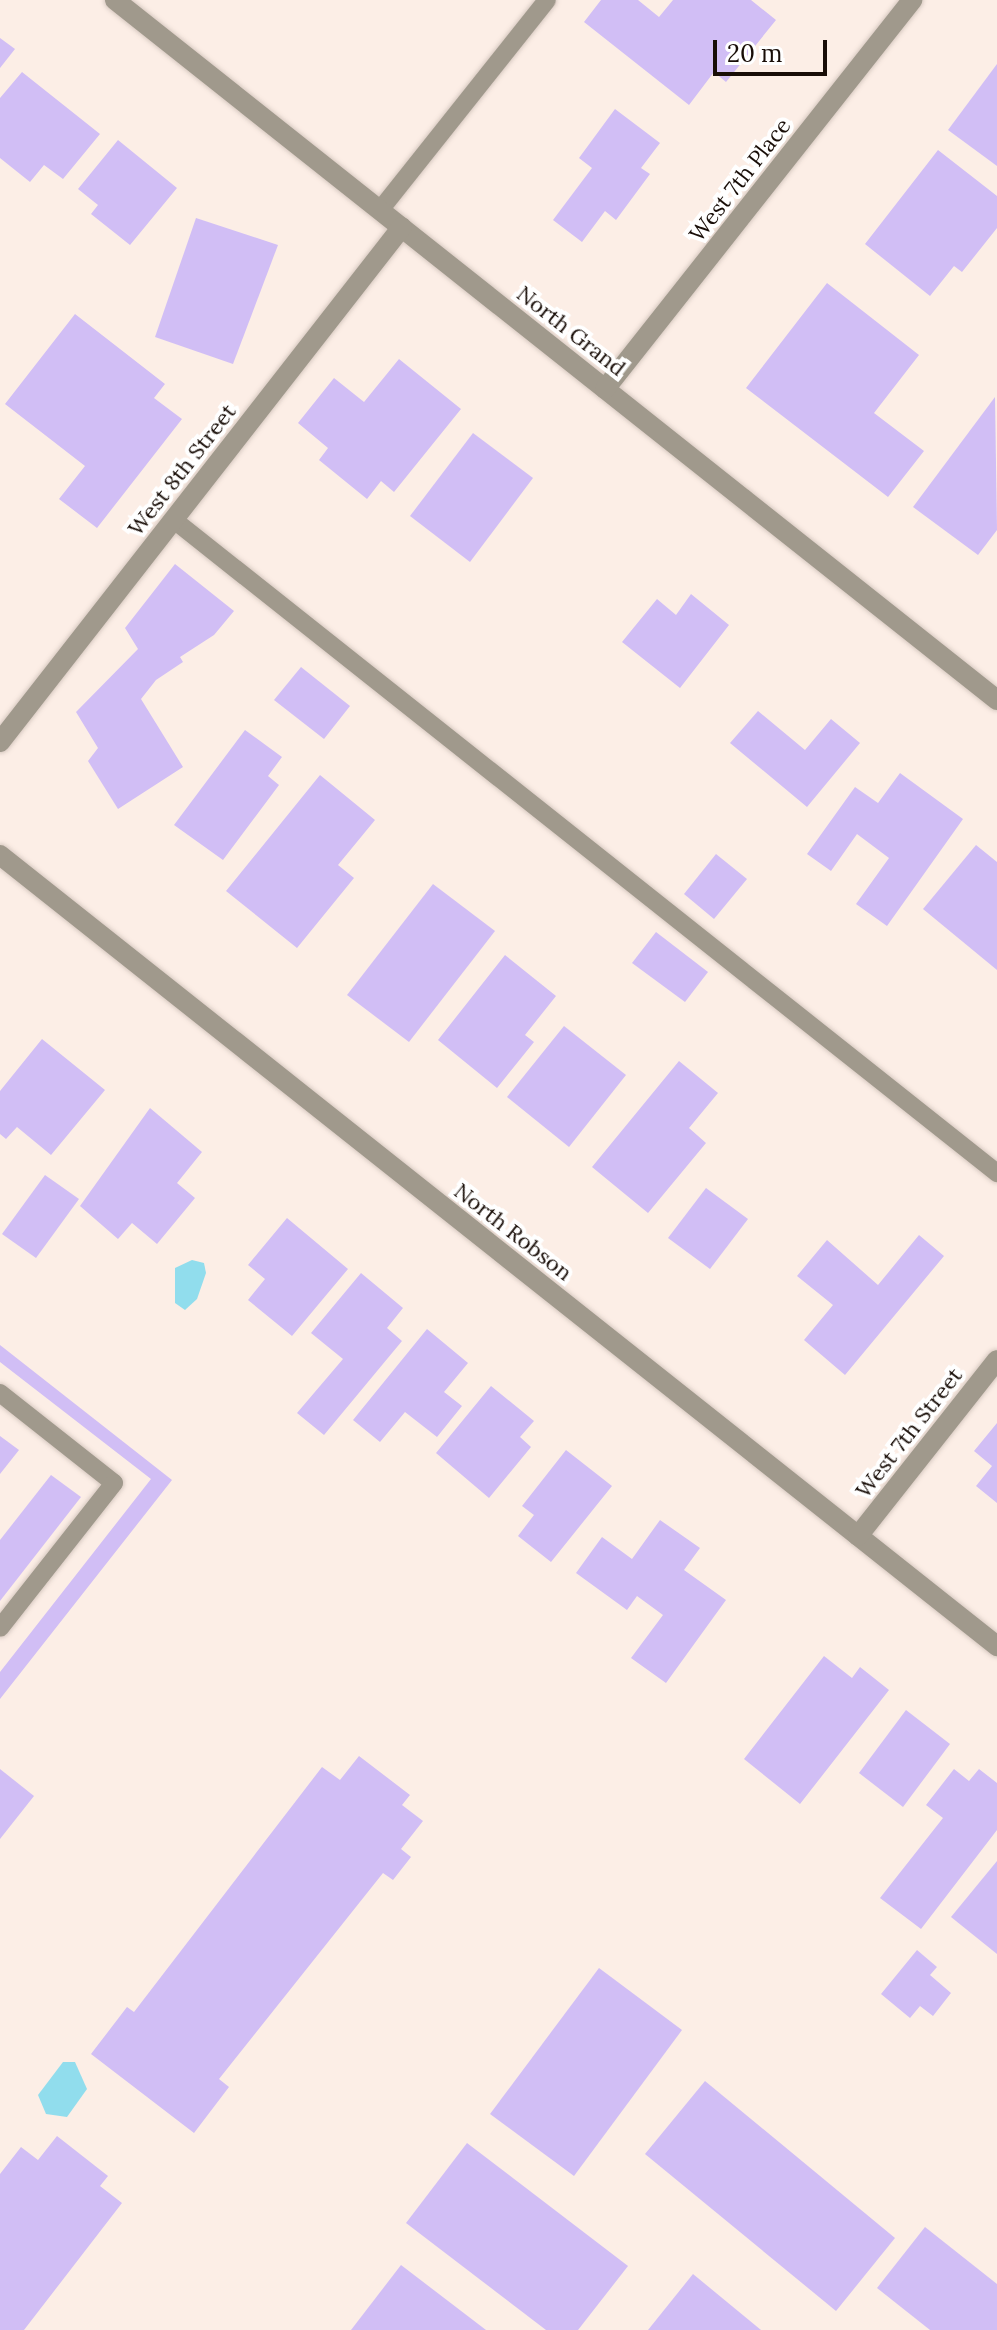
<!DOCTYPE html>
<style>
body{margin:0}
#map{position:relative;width:997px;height:2330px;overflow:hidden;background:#fceee6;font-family:Lora,serif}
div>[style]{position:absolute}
.water>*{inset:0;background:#91dded}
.building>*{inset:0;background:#d1bef5}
.roads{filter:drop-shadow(0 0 2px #d8cac2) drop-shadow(0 0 2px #d8cac2)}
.service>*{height:18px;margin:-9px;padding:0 9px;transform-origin:9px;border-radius:9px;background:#a0998c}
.minor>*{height:20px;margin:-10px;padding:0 10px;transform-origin:10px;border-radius:10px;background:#a0998c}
span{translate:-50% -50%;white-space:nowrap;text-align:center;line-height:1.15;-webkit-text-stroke:8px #fff;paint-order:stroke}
.street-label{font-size:22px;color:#180d07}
.scale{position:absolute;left:713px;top:40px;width:114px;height:36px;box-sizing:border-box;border:4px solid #180d07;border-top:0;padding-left:10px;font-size:24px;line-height:28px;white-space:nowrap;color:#180d07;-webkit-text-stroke:6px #fff;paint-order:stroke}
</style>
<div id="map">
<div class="water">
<i style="clip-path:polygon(192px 1260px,204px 1263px,206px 1273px,197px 1299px,185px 1310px,175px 1303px,175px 1268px)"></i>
<i style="clip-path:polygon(63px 2062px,75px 2062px,87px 2089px,67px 2117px,46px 2114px,38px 2095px)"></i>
</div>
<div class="building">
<i style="clip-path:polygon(601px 0,638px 0,659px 17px,673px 0,751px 0,776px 20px,726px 82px,714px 72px,689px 105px,584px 22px)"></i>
<i style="clip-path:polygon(0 38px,15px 49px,0 68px)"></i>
<i style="clip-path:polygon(997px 64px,997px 166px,948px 130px)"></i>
<i style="clip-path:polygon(22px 72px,100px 134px,63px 179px,44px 165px,30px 182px,0 158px,0 98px)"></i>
<i style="clip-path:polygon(615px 109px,660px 143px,641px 168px,650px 174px,616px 220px,605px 211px,582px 242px,553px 220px,592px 168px,579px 158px)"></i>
<i style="clip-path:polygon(118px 140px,177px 188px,130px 245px,91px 214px,98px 205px,78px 189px)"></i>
<i style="clip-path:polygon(938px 150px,997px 196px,997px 228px,962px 272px,954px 266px,930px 296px,865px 244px)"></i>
<i style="clip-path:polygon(196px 218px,278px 245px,233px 364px,155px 337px)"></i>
<i style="clip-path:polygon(827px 283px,919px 355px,874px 413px,924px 451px,888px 497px,746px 388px)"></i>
<i style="clip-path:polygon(75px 314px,165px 384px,154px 398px,182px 419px,97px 528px,59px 499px,85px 466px,5px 404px)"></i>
<i style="clip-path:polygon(399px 359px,461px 409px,394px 492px,381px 481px,367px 499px,319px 460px,328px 448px,298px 423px,334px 378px,364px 402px)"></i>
<i style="clip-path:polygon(995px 397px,997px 530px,978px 555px,913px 507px)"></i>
<i style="clip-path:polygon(473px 433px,533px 478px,470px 562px,410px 516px)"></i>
<i style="clip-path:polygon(175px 564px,234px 611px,214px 635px,180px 657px,183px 662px,156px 680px,141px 699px,183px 767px,118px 809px,88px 761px,98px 748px,76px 712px,138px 649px,125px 628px)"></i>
<i style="clip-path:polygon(691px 594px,729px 625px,680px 688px,622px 642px,657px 599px,676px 615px)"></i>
<i style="clip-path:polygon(301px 667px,350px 706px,324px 739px,274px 700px)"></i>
<i style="clip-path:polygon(758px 711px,805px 750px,831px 719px,860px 743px,807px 807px,730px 743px)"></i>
<i style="clip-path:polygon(245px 730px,282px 757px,268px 776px,279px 785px,223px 860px,174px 825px)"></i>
<i style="clip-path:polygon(900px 773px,963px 819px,887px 926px,856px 904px,889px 858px,857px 834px,831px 871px,807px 854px,855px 787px,878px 803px)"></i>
<i style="clip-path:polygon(320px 775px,375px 820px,338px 865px,354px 878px,297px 948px,226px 891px)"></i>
<i style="clip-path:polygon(976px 845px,997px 862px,997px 970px,923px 909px)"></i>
<i style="clip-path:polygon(716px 854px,747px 879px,714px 919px,684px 894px)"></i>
<i style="clip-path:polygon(433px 884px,495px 931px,409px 1042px,347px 995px)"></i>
<i style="clip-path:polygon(656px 932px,708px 972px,685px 1002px,632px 963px)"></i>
<i style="clip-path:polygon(505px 955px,556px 996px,525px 1035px,534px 1042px,497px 1088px,438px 1040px)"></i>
<i style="clip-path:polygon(564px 1026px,626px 1075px,569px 1147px,507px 1097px)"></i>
<i style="clip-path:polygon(42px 1039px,105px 1090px,51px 1155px,17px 1127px,6px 1139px,0 1134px,0 1091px)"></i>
<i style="clip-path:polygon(679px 1061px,718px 1093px,689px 1128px,706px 1143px,648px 1213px,592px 1167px)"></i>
<i style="clip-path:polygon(150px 1108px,202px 1152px,177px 1183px,195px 1198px,157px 1244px,132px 1223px,118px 1239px,80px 1206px)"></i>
<i style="clip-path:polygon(45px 1175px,79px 1199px,36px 1258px,2px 1234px)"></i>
<i style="clip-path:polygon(706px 1188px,748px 1219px,710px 1269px,668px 1238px)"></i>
<i style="clip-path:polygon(287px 1218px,348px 1269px,292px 1336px,248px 1300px,265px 1279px,248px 1265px)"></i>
<i style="clip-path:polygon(919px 1235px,944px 1256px,845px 1375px,804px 1340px,833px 1305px,797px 1276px,827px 1240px,878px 1285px)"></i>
<i style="clip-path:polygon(361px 1273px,403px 1308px,387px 1328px,402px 1341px,324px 1435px,297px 1413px,343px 1359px,311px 1333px)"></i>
<i style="clip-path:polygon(427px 1329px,468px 1363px,444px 1392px,462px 1406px,437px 1437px,405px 1412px,380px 1442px,353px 1420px)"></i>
<i style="clip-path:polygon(0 1345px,172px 1480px,0 1699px,0 1672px,151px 1479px,0 1362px)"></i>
<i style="clip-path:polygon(491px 1386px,534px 1421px,520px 1437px,531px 1447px,489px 1498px,436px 1453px)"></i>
<i style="clip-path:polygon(997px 1423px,997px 1503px,976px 1486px,992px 1466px,974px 1451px)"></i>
<i style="clip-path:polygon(0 1436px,19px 1450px,0 1474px)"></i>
<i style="clip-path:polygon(566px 1450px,612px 1486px,551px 1562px,518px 1536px,534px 1515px,522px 1506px)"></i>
<i style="clip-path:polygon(51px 1475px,81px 1497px,0 1601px,0 1540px)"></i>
<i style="clip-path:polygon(660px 1520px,700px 1548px,684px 1570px,726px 1600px,666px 1683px,631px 1658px,663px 1615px,637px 1596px,627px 1610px,576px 1573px,602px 1537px,632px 1559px)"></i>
<i style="clip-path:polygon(824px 1656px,852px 1678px,860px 1667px,889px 1690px,800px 1804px,744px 1759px)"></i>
<i style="clip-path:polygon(906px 1710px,950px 1744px,903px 1807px,859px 1773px)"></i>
<i style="clip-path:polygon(359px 1756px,410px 1795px,402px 1805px,423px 1821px,401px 1849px,411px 1857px,393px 1880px,383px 1873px,219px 2079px,229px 2087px,194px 2133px,91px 2054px,127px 2007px,134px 2012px,322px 1767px,340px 1780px)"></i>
<i style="clip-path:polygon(0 1769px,34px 1796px,0 1839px)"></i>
<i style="clip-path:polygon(954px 1769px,969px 1781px,979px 1769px,997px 1783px,997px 1830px,921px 1929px,880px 1898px,943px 1818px,926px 1805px)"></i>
<i style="clip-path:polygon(997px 1861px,997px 1954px,951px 1917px)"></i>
<i style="clip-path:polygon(917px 1950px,937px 1967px,930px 1975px,951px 1993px,933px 2016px,920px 2006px,910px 2018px,881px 1994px)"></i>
<i style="clip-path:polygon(599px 1968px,682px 2030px,574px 2176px,490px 2114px)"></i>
<i style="clip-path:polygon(705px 2081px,895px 2238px,836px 2311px,645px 2154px)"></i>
<i style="clip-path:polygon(57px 2136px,108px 2176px,100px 2186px,122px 2203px,24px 2330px,0 2330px,0 2174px,21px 2147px,38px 2160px)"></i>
<i style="clip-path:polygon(467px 2143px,628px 2266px,578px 2330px,546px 2330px,406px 2223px)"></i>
<i style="clip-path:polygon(925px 2227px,997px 2284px,997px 2330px,930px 2330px,877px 2288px)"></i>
<i style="clip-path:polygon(401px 2265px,486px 2330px,351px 2330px)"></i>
<i style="clip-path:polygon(693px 2274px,761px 2330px,648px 2330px)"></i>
</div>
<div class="roads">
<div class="service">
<i style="left:380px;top:210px;width:268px;rotate:-51.5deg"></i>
<i style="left:174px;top:520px;width:1051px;rotate:38.43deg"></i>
<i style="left:0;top:1393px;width:145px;rotate:38.3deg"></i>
<i style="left:114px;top:1483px;width:184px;rotate:128.2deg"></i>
</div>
<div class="minor">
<i style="left:115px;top:0;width:1126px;rotate:38.44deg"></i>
<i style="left:605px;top:389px;width:496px;rotate:-51.7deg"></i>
<i style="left:0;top:742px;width:653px;rotate:-52.03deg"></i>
<i style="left:0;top:855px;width:1273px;rotate:38.43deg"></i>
<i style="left:858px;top:1536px;width:224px;rotate:-51.7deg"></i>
</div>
</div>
<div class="street-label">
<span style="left:740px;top:180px;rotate:-52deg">West 7th Place</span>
<span style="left:571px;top:331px;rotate:38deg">North Grand</span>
<span style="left:182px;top:470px;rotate:-52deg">West 8th Street</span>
<span style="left:513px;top:1232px;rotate:38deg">North Robson</span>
<span style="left:909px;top:1433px;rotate:-52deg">West 7th Street</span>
</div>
<div class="scale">20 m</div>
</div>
